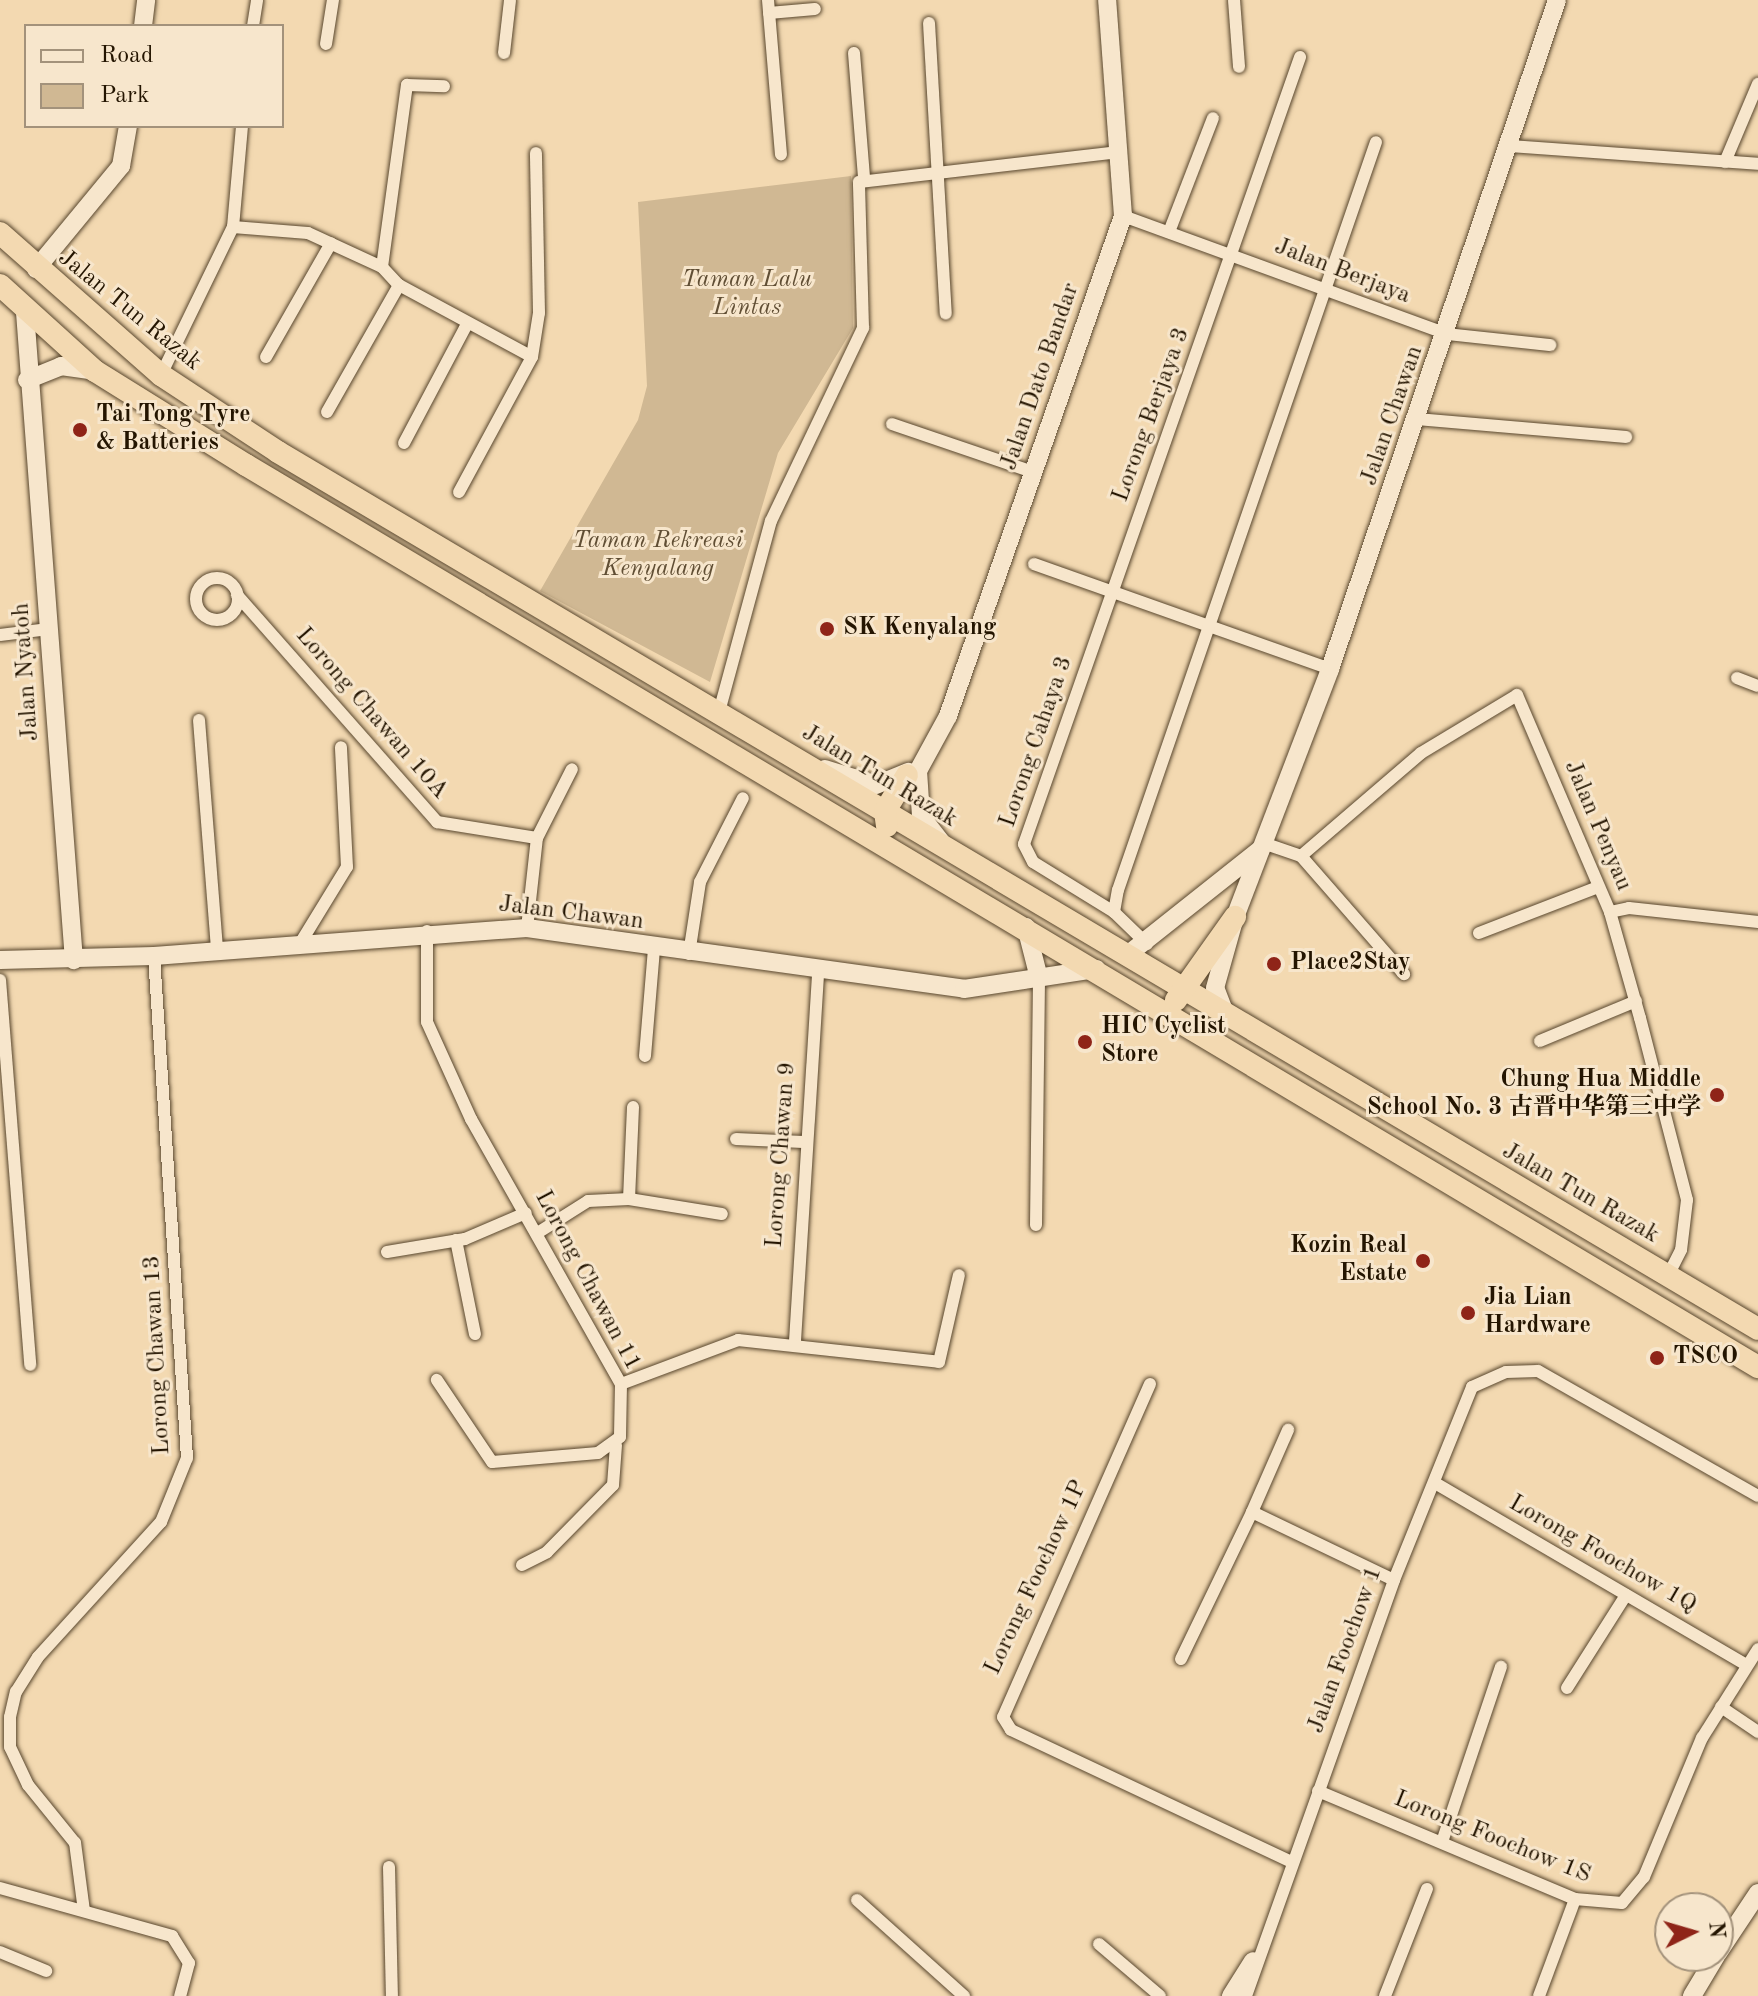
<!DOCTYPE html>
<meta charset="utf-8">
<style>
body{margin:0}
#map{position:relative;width:1758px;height:1996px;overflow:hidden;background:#f3d9b1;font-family:"Old Standard TT","Noto Serif SC",serif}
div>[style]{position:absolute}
.green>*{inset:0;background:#d0b893}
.roads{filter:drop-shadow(0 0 2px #58462d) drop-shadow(0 0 2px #58462d)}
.street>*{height:12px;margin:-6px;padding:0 6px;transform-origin:6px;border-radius:6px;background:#f7e6cc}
.street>.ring{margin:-6px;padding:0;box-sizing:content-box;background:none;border:12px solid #f7e6cc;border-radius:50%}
.secondary>*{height:18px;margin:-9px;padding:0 9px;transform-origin:9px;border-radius:9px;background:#f7e6cc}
.highway>*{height:22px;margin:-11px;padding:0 11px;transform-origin:11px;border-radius:11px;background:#f3d9b1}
.dots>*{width:22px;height:22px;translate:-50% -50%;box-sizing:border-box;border:4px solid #f7e6cc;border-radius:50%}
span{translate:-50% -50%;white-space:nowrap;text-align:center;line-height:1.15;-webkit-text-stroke:6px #f7e6cc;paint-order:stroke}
.street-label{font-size:24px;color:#241501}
.park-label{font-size:24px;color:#604e34;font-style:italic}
.poi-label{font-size:24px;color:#241501;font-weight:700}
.left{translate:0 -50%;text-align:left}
.right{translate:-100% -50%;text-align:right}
.legend{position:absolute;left:24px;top:24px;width:260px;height:104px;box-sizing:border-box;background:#f7e6cc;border:2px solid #a3927b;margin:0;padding:10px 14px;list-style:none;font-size:24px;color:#241501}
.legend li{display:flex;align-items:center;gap:16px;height:40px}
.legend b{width:40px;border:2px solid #a3927b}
.north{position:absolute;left:1654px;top:1892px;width:80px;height:80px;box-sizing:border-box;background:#f7e6cc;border:2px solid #a3927b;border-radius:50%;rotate:85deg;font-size:22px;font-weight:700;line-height:32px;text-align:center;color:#241501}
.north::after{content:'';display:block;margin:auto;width:28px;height:36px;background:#8f2418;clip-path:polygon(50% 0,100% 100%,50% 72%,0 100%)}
</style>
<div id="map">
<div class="green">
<i style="clip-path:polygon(851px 176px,853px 328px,778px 453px,710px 682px,540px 591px,638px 420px,647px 386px,638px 202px)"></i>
</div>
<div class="roads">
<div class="street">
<i style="left:768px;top:0;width:155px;rotate:85.2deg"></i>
<i style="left:1234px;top:0;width:67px;rotate:85.7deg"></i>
<i style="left:769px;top:13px;width:46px;rotate:-5deg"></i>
<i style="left:929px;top:23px;width:291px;rotate:86.7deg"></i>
<i style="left:253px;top:26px;width:26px;rotate:-81deg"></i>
<i style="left:326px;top:44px;width:45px;rotate:-81deg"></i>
<i style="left:504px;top:53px;width:53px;rotate:-83.5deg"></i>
<i style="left:854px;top:53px;width:125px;rotate:85.4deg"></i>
<i style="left:1509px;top:146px;width:250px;rotate:4.1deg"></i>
<i style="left:1725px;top:162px;width:85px;rotate:-67.1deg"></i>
<i style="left:1123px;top:216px;width:345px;rotate:20deg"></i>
<i style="left:1447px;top:334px;width:104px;rotate:6.1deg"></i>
<i style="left:233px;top:227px;width:75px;rotate:4.6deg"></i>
<i style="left:308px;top:233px;width:81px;rotate:24.7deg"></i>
<i style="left:382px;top:267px;width:25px;rotate:47deg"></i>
<i style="left:399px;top:285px;width:151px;rotate:28.4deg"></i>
<i style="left:1169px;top:232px;width:122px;rotate:-68.9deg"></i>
<i style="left:382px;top:267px;width:184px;rotate:-82.2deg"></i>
<i style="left:407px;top:85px;width:37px;rotate:2deg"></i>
<i style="left:266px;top:357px;width:131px;rotate:-60.3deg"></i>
<i style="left:161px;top:375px;width:165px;rotate:-64.1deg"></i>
<i style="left:233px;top:227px;width:101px;rotate:-84.9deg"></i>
<i style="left:327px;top:412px;width:146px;rotate:-60.4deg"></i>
<i style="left:1417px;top:419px;width:210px;rotate:4.9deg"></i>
<i style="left:892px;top:424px;width:149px;rotate:18.8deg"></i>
<i style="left:404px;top:443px;width:135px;rotate:-62.1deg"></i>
<i style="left:459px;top:492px;width:153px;rotate:-61.6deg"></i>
<i style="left:532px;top:357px;width:45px;rotate:-81deg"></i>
<i style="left:539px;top:313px;width:160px;rotate:-91.1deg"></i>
<i style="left:1034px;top:564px;width:314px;rotate:19.5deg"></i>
<i class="ring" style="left:196px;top:578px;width:30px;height:30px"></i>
<i style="left:237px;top:595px;width:303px;rotate:48.6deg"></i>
<i style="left:437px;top:822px;width:101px;rotate:9.1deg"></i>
<i style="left:0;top:635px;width:49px;rotate:-7deg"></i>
<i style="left:1737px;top:678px;width:22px;rotate:21deg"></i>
<i style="left:719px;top:712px;width:198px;rotate:-74.8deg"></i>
<i style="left:771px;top:521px;width:214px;rotate:-64.5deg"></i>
<i style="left:863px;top:328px;width:146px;rotate:-91.6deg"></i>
<i style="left:859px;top:182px;width:260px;rotate:-6.6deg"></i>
<i style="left:199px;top:720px;width:231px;rotate:85.5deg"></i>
<i style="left:1266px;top:844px;width:37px;rotate:19deg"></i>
<i style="left:1301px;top:856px;width:158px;rotate:-40.6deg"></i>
<i style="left:1421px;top:753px;width:112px;rotate:-31.1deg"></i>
<i style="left:1517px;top:695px;width:236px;rotate:66.8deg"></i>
<i style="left:1610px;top:912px;width:110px;rotate:74.2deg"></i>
<i style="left:1640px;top:1018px;width:188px;rotate:75.5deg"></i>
<i style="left:1687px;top:1200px;width:50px;rotate:96.8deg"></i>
<i style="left:1681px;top:1250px;width:28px;rotate:117deg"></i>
<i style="left:1301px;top:856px;width:157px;rotate:48.9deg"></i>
<i style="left:1114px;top:912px;width:95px;rotate:-148.3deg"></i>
<i style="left:1033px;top:862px;width:20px;rotate:-117deg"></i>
<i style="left:1024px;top:844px;width:834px;rotate:-70.67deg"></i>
<i style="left:1610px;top:912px;width:19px;rotate:-12deg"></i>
<i style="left:1629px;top:908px;width:130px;rotate:6.2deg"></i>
<i style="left:527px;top:928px;width:91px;rotate:-83.7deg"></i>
<i style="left:537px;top:838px;width:77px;rotate:-63.1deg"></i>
<i style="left:427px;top:931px;width:91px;rotate:90deg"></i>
<i style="left:427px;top:1022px;width:107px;rotate:65.6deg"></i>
<i style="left:471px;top:1119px;width:305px;rotate:60.5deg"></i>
<i style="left:621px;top:1384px;width:53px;rotate:91.1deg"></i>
<i style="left:620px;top:1437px;width:27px;rotate:144deg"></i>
<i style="left:598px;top:1453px;width:106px;rotate:175.1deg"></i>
<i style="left:492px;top:1462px;width:99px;rotate:-123.9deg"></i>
<i style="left:1479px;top:933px;width:128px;rotate:-21.1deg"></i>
<i style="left:301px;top:942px;width:88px;rotate:-58.5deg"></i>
<i style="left:347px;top:867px;width:120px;rotate:-92.9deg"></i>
<i style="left:1147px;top:944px;width:46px;rotate:-135.9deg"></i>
<i style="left:1114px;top:912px;width:22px;rotate:-80deg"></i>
<i style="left:1118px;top:890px;width:791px;rotate:-70.97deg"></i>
<i style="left:689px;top:954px;width:73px;rotate:-81.3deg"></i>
<i style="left:700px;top:882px;width:94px;rotate:-62.9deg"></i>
<i style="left:0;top:980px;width:386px;rotate:85.5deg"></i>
<i style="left:1540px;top:1041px;width:104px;rotate:-22.6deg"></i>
<i style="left:645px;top:1056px;width:107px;rotate:-85.2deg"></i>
<i style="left:736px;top:1139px;width:67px;rotate:2.6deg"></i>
<i style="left:629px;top:1199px;width:92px;rotate:-87.5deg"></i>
<i style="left:1036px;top:1225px;width:247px;rotate:-89.3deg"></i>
<i style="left:539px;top:1232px;width:58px;rotate:-32.3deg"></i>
<i style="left:588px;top:1201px;width:41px;rotate:-2.8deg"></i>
<i style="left:629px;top:1199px;width:94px;rotate:9.2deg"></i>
<i style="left:456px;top:1240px;width:96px;rotate:78.6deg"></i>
<i style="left:387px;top:1252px;width:79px;rotate:-9.5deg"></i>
<i style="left:465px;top:1239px;width:66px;rotate:-23.1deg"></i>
<i style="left:795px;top:1341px;width:370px;rotate:-86.4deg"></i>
<i style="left:621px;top:1384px;width:125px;rotate:-20.6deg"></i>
<i style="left:738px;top:1340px;width:202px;rotate:6.2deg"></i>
<i style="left:939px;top:1362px;width:89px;rotate:-77.1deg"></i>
<i style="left:1150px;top:1384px;width:364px;rotate:113.8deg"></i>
<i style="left:1003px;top:1717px;width:15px;rotate:58deg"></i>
<i style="left:1011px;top:1730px;width:308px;rotate:25.2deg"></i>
<i style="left:1435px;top:1483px;width:361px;rotate:30.3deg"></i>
<i style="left:1252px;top:1512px;width:90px;rotate:-66.3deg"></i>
<i style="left:522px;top:1565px;width:28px;rotate:-27deg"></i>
<i style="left:547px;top:1552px;width:94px;rotate:-45.4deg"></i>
<i style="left:613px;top:1485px;width:40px;rotate:-85.7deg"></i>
<i style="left:1181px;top:1659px;width:163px;rotate:-64.2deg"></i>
<i style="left:1252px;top:1512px;width:157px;rotate:25.6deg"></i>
<i style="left:1567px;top:1688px;width:110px;rotate:-57.6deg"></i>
<i style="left:1721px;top:1707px;width:45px;rotate:34deg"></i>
<i style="left:1318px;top:1791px;width:279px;rotate:22.8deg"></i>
<i style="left:1575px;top:1899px;width:47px;rotate:4.9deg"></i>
<i style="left:1622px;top:1903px;width:34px;rotate:-50deg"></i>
<i style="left:1644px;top:1877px;width:151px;rotate:-67.4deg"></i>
<i style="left:1702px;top:1738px;width:105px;rotate:-57.8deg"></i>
<i style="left:1442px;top:1842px;width:185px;rotate:-71.4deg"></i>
<i style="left:389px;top:1867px;width:129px;rotate:88.7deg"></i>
<i style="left:0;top:1888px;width:179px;rotate:15.6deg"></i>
<i style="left:172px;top:1936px;width:32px;rotate:58deg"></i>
<i style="left:189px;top:1963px;width:34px;rotate:105deg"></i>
<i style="left:857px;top:1900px;width:144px;rotate:41.9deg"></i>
<i style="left:84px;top:1911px;width:69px;rotate:-97.5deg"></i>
<i style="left:75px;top:1843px;width:75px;rotate:-129deg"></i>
<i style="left:28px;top:1785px;width:42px;rotate:-115.3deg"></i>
<i style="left:10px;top:1747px;width:30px;rotate:-90deg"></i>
<i style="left:10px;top:1717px;width:26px;rotate:-77deg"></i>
<i style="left:16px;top:1692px;width:41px;rotate:-57.8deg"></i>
<i style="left:38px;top:1657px;width:183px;rotate:-47.7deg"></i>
<i style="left:161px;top:1522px;width:69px;rotate:-67.9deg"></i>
<i style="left:187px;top:1458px;width:503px;rotate:-93.76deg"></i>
<i style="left:1099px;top:1944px;width:80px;rotate:40.4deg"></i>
<i style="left:0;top:1952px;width:50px;rotate:22.4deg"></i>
<i style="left:1246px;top:1996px;width:442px;rotate:-70.4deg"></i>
<i style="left:1394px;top:1580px;width:208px;rotate:-68deg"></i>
<i style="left:1472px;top:1387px;width:37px;rotate:-24deg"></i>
<i style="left:1506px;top:1372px;width:32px;rotate:-2deg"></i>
<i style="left:1538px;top:1371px;width:253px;rotate:29.6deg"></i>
<i style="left:1385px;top:1996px;width:115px;rotate:-68.6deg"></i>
<i style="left:1539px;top:1996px;width:103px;rotate:-69.6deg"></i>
</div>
<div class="secondary">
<i style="left:143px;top:26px;width:26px;rotate:-83deg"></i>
<i style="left:36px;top:269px;width:134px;rotate:-50.5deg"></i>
<i style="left:121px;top:166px;width:41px;rotate:-80.1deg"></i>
<i style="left:25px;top:312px;width:650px;rotate:85.68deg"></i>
<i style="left:27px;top:380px;width:37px;rotate:-22deg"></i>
<i style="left:61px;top:366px;width:34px;rotate:8deg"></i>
<i style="left:825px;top:769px;width:53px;rotate:17.4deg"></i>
<i style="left:876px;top:785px;width:35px;rotate:-22deg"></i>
<i style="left:942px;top:843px;width:34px;rotate:-128deg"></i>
<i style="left:921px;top:816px;width:45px;rotate:-93.8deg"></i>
<i style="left:918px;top:771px;width:63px;rotate:-61.4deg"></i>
<i style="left:948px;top:716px;width:530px;rotate:-70.71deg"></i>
<i style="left:1123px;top:216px;width:217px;rotate:-94.2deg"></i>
<i style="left:1026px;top:927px;width:53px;rotate:75.7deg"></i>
<i style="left:1126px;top:956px;width:172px;rotate:-38.4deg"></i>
<i style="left:0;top:960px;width:154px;rotate:-1.5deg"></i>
<i style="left:154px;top:956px;width:374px;rotate:-4.3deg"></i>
<i style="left:527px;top:928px;width:441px;rotate:7.9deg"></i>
<i style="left:964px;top:989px;width:134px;rotate:-8.6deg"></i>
<i style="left:1226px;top:1016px;width:30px;rotate:-111deg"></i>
<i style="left:1215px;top:988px;width:74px;rotate:-74.3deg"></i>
<i style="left:1235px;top:917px;width:266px;rotate:-69deg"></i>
<i style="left:1330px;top:669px;width:706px;rotate:-71.26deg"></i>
<i style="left:1718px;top:1953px;width:72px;rotate:-56.3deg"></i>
<i style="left:1231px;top:1996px;width:41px;rotate:-57.8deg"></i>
<i style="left:1692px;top:1996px;width:47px;rotate:-59deg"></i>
</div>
<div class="highway">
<i style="left:0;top:233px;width:215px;rotate:41.4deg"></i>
<i style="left:161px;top:375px;width:140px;rotate:33.3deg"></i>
<i style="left:278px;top:452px;width:1720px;rotate:30.65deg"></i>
<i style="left:0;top:285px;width:128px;rotate:42.2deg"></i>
<i style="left:95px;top:371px;width:178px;rotate:31.9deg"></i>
<i style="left:246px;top:465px;width:1761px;rotate:30.82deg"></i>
<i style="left:887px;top:826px;width:15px;rotate:-98deg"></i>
<i style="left:885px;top:811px;width:42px;rotate:-58.6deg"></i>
<i style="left:1176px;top:1000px;width:102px;rotate:-54.6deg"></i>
</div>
</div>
<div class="dots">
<i style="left:80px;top:430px;background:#8f2418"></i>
<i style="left:827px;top:629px;background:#8f2418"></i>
<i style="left:1274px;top:964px;background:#8f2418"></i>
<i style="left:1085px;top:1042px;background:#8f2418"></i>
<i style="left:1717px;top:1095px;background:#8f2418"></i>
<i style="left:1423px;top:1261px;background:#8f2418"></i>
<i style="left:1468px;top:1313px;background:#8f2418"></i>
<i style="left:1657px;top:1358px;background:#8f2418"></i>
</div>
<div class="street-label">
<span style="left:1342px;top:272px;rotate:21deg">Jalan Berjaya</span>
<span style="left:129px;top:311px;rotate:39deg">Jalan Tun Razak</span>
<span style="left:1041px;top:377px;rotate:-71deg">Jalan Dato Bandar</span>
<span style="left:1152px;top:415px;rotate:-70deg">Lorong Berjaya 3</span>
<span style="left:1393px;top:416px;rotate:-71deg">Jalan Chawan</span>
<span style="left:27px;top:672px;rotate:-94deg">Jalan Nyatoh</span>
<span style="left:371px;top:714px;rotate:49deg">Lorong Chawan 10A</span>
<span style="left:1037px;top:742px;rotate:-71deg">Lorong Cahaya 3</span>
<span style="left:879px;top:777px;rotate:31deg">Jalan Tun Razak</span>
<span style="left:1597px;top:826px;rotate:67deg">Jalan Penyau</span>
<span style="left:571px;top:914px;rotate:7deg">Jalan Chawan</span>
<span style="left:782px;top:1155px;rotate:-86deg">Lorong Chawan 9</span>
<span style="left:1580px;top:1194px;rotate:30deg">Jalan Tun Razak</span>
<span style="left:587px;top:1281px;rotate:62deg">Lorong Chawan 11</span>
<span style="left:158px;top:1355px;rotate:-93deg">Lorong Chawan 13</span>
<span style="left:1602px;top:1555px;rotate:30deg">Lorong Foochow 1Q</span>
<span style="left:1037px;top:1578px;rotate:-65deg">Lorong Foochow 1P</span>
<span style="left:1346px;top:1650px;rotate:-70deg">Jalan Foochow 1</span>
<span style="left:1492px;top:1838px;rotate:22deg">Lorong Foochow 1S</span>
</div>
<div class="park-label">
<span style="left:747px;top:295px">Taman Lalu<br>Lintas</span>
<span style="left:658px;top:556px">Taman Rekreasi<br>Kenyalang</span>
</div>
<div class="poi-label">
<span class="left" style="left:96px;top:430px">Tai Tong Tyre<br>&amp; Batteries</span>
<span class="left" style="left:843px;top:629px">SK Kenyalang</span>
<span class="left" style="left:1290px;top:964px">Place2Stay</span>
<span class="left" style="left:1101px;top:1042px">HIC Cyclist<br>Store</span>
<span class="right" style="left:1701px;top:1095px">Chung Hua Middle<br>School No. 3 古晋中华第三中学</span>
<span class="right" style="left:1407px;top:1261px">Kozin Real<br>Estate</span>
<span class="left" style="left:1484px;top:1313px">Jia Lian<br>Hardware</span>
<span class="left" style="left:1673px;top:1358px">TSCO</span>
</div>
<ul class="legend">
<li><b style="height:10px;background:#f7e6cc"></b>Road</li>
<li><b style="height:22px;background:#d0b893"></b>Park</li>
</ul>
<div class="north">N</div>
</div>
